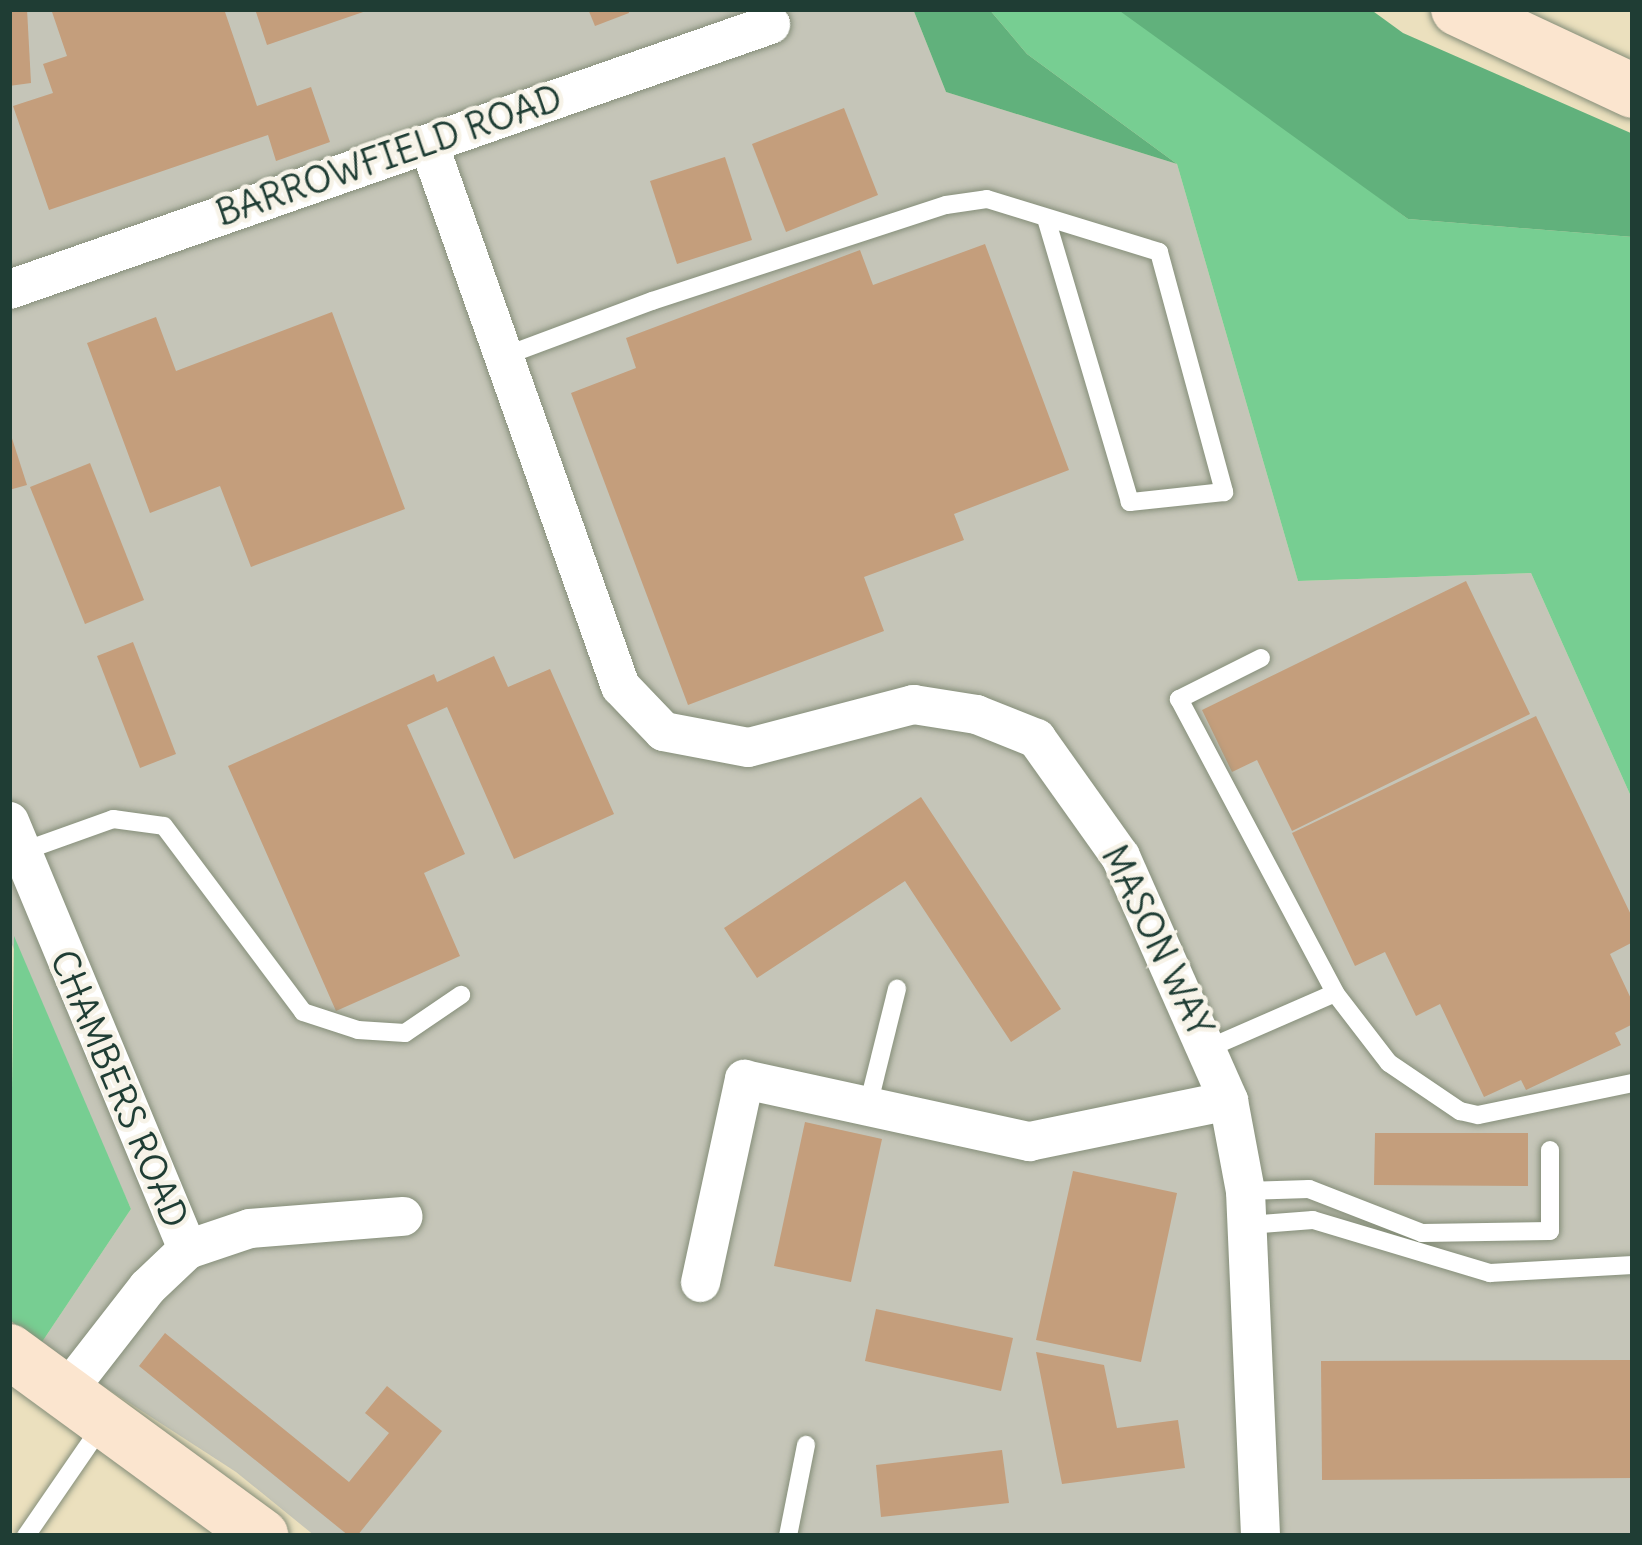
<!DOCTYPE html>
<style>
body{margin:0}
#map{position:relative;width:1642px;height:1545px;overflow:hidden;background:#ebe0be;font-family:Delius,sans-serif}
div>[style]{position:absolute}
.industrial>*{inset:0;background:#c5c5b8}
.green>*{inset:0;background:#77ce92}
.forest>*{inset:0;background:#61b17c}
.building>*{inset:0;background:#c49e7c}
.roads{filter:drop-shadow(0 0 3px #858e79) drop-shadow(0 0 3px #858e79)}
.lane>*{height:18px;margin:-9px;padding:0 9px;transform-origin:9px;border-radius:9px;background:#fff}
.street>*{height:39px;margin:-19.5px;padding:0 19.5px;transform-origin:19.5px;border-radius:19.5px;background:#fff}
.secondary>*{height:54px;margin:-27px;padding:0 27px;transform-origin:27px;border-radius:27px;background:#fbe5cf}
span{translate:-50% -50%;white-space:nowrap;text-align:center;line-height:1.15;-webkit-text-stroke:9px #f7f3e8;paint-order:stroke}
.street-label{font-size:36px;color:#1f3d34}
.frame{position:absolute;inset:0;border:12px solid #1f3d34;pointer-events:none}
</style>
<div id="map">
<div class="industrial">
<i style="clip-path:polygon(9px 9px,913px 9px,946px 92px,1177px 164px,1298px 581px,1531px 573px,1633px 801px,1633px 1536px,315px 1536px,236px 1472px,40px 1345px,131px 1209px,9px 938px)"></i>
</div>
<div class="green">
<i style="clip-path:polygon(989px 9px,1117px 9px,1142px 21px,1408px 219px,1633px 237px,1633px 801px,1531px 573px,1298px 581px,1177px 164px,1027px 54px)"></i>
<i style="clip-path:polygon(14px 936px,131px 1209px,40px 1345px,9px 1319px)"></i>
</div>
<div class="forest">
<i style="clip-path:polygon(913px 9px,989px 9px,1027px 54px,1177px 164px,946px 92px)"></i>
<i style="clip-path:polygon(1117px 9px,1370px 9px,1403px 33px,1633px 134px,1633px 237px,1408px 219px)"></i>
</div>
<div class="building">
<i style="clip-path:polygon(9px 9px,27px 9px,31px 83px,9px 86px)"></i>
<i style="clip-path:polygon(51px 9px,224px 9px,257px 106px,311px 87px,330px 142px,276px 161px,268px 135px,49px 210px,13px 106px,53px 93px,43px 64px,67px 56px)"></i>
<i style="clip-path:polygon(255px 9px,369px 9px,369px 10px,267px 45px)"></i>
<i style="clip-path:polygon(588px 9px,628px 9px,629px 13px,595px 26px)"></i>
<i style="clip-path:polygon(844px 108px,878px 195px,786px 232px,752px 144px)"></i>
<i style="clip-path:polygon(725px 157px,752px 240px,677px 264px,650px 181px)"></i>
<i style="clip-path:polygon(985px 244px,1069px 470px,954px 514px,964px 540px,864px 577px,884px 631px,688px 705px,571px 393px,636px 368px,626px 338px,860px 250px,873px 285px)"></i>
<i style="clip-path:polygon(332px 312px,405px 509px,251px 567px,220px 486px,150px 513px,87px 343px,156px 317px,176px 371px)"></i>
<i style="clip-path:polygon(9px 429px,27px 485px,9px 490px)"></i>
<i style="clip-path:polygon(90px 463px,144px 600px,85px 624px,30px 487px)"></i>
<i style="clip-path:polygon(1466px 581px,1530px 714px,1292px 831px,1257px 760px,1232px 772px,1202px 710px)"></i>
<i style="clip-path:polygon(133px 642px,176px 754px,140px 768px,97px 656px)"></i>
<i style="clip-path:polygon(494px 656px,508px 687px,550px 669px,614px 814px,514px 859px,447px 707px,407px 725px,465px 854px,424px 873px,460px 956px,336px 1011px,228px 766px,434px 674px,437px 682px)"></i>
<i style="clip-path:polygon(1536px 716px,1633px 919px,1633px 942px,1610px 954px,1633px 1003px,1633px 1024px,1615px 1033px,1621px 1045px,1526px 1090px,1521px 1080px,1484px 1097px,1440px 1004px,1416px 1016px,1385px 952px,1355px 966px,1292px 833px)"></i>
<i style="clip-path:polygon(921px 797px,1061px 1009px,1011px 1042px,905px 881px,757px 978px,724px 928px)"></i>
<i style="clip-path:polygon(805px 1122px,882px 1139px,851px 1282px,774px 1266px)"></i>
<i style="clip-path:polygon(1375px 1133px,1528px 1133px,1528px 1186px,1374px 1185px)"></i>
<i style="clip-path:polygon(1073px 1171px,1177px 1193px,1141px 1362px,1036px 1340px)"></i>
<i style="clip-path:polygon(876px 1309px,1013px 1338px,1001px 1391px,865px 1361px)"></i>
<i style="clip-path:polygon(165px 1333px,349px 1482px,389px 1433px,365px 1413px,387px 1386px,442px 1431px,357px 1536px,349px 1536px,139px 1366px)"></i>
<i style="clip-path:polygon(1036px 1352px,1104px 1365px,1117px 1428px,1178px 1420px,1185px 1468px,1062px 1484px)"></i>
<i style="clip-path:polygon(1633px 1360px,1633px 1478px,1322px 1480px,1321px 1361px)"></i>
<i style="clip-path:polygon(1002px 1450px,1009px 1503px,881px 1517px,876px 1465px)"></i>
</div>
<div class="roads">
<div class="lane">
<i style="left:502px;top:357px;width:160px;rotate:-20.5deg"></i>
<i style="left:652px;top:301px;width:309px;rotate:-18.1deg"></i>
<i style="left:946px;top:205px;width:41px;rotate:-8.3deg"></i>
<i style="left:987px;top:199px;width:180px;rotate:17.1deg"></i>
<i style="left:1159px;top:252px;width:249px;rotate:74.8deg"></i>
<i style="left:1224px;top:492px;width:95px;rotate:173.9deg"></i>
<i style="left:1130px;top:502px;width:292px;rotate:-106.5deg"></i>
<i style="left:1261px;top:658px;width:92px;rotate:153.4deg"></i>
<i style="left:1179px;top:699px;width:333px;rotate:62deg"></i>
<i style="left:21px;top:852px;width:98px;rotate:-19.7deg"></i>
<i style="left:113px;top:819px;width:51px;rotate:7.8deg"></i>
<i style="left:164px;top:826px;width:232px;rotate:53.2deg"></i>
<i style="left:303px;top:1012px;width:58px;rotate:18.1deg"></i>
<i style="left:358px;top:1030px;width:47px;rotate:3.7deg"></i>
<i style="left:405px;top:1033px;width:68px;rotate:-34.2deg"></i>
<i style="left:1209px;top:1048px;width:137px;rotate:-23.6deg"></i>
<i style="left:1335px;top:993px;width:88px;rotate:52.4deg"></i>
<i style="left:1389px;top:1063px;width:86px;rotate:34.1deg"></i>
<i style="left:1460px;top:1111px;width:18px;rotate:13deg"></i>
<i style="left:1478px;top:1115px;width:158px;rotate:-11.7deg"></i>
<i style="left:868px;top:1106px;width:121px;rotate:-76.1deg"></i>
<i style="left:1245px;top:1191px;width:64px;rotate:-1.8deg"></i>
<i style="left:1309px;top:1189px;width:121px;rotate:21.3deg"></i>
<i style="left:1422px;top:1233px;width:128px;rotate:-0.9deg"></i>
<i style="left:1550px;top:1231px;width:81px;rotate:-90deg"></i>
<i style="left:1248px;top:1225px;width:65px;rotate:-4.4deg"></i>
<i style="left:1313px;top:1220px;width:185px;rotate:16.7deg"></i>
<i style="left:1490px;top:1273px;width:143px;rotate:-3.2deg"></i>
<i style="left:26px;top:1536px;width:136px;rotate:-55.5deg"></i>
<i style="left:788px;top:1536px;width:93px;rotate:-78.8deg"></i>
</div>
<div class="street">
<i style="left:428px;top:143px;width:576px;rotate:70.53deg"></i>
<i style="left:620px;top:686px;width:62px;rotate:46.3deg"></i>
<i style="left:663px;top:731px;width:86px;rotate:10.7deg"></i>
<i style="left:748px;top:747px;width:171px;rotate:-14.6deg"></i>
<i style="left:913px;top:704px;width:64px;rotate:9deg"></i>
<i style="left:976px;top:714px;width:65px;rotate:21.8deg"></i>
<i style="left:1036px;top:738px;width:145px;rotate:54.6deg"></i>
<i style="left:1120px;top:856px;width:267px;rotate:66.1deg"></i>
<i style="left:1228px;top:1100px;width:93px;rotate:79.4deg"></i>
<i style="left:1245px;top:1191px;width:345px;rotate:87.5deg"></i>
<i style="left:9px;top:289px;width:806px;rotate:-19.2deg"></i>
<i style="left:9px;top:821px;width:464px;rotate:67.4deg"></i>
<i style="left:187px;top:1249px;width:55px;rotate:136.5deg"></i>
<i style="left:147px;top:1287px;width:132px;rotate:127.9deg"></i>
<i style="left:187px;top:1249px;width:65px;rotate:-18.7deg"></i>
<i style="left:249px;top:1228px;width:154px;rotate:-4.5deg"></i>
<i style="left:700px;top:1282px;width:208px;rotate:-77.8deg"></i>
<i style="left:744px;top:1079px;width:292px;rotate:12.3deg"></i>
<i style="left:1029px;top:1141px;width:203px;rotate:-11.6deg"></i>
</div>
<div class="secondary">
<i style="left:1458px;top:9px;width:193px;rotate:25.1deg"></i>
<i style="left:9px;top:1351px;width:313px;rotate:36.2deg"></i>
</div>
</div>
<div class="street-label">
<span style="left:389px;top:156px;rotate:-19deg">BARROWFIELD ROAD</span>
<span style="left:1157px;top:941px;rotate:64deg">MASON WAY</span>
<span style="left:119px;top:1089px;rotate:67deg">CHAMBERS ROAD</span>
</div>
<div class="frame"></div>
</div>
